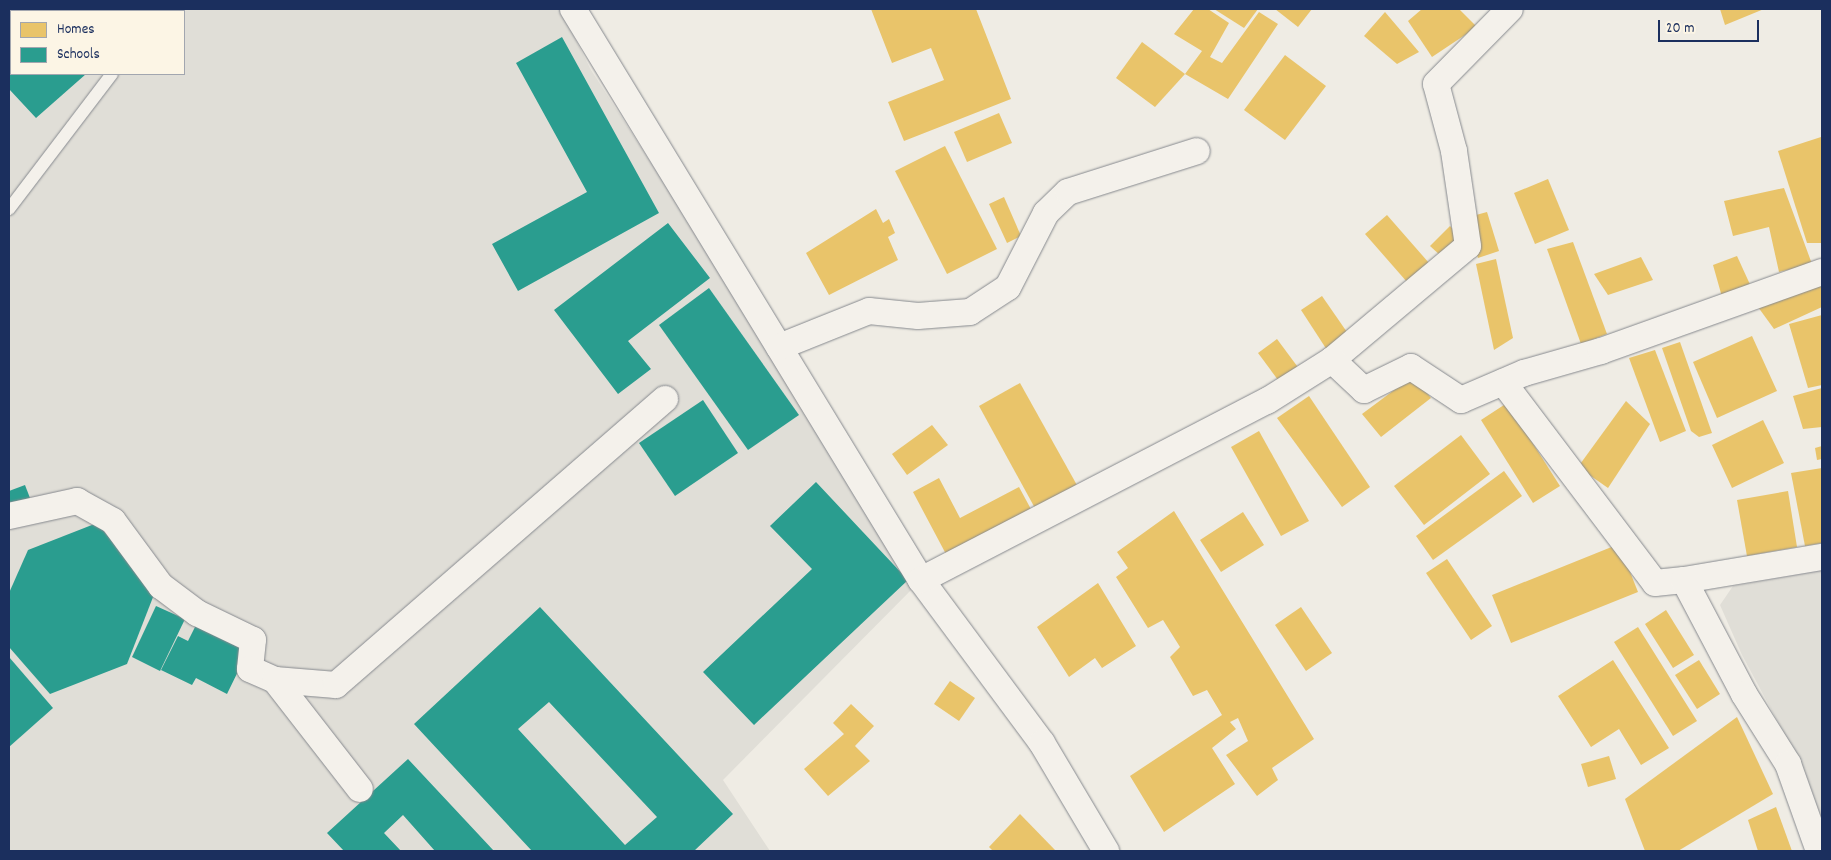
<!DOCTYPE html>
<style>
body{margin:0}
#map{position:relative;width:1831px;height:860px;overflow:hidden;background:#efece4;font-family:Dekko,sans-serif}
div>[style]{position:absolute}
.built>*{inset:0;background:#e0ded7}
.homes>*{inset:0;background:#e9c46a}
.schools>*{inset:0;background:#2a9d8f}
.roads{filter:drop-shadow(0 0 1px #86898e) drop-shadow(0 0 1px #86898e)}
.service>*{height:12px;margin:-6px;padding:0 6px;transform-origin:6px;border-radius:6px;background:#f4f1eb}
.minor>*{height:26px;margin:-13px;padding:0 13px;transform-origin:13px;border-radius:13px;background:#f4f1eb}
span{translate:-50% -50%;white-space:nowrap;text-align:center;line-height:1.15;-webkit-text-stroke:5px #fcf5e5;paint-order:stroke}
.frame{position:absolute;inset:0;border:10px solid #1b2f5e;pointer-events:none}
.legend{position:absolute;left:10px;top:10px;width:175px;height:65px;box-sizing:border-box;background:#fcf5e5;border:1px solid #a2a6af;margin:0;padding:6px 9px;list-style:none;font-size:15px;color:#1b2f5e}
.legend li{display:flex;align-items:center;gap:10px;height:25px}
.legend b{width:25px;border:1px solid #a2a6af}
.scale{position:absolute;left:1658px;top:20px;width:101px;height:22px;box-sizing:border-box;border:2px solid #1b2f5e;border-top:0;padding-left:6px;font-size:15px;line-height:18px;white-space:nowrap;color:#1b2f5e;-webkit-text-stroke:4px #fcf5e5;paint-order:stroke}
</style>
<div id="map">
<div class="built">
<i style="clip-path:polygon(evenodd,9px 9px,560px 9px,591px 70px,921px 580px,723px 780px,770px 851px,9px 851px,9px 9px,11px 11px,184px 11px,184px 74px,11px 74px,11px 11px)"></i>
<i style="clip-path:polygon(1822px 570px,1822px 826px,1785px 735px,1742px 655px,1720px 605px,1733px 586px)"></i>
</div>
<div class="homes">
<i style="clip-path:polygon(871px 9px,976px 9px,1011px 99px,904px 141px,888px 102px,944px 80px,931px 48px,892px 63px)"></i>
<i style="clip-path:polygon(1194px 9px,1208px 9px,1229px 23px,1210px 57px,1222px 63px,1259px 12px,1278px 24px,1228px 99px,1185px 74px,1202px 51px,1174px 34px)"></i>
<i style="clip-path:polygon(1214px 9px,1258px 9px,1244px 28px)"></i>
<i style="clip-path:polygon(1275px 9px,1312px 9px,1298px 27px)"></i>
<i style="clip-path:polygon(1422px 9px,1459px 9px,1477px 27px,1432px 57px,1408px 21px)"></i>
<i style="clip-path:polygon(1720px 9px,1764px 9px,1725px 25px)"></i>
<i style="clip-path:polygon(1385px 12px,1419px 52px,1397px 64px,1364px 36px)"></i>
<i style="clip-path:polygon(1142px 42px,1185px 74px,1155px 107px,1116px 78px)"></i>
<i style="clip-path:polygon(1285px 55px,1326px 86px,1285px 140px,1244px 110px)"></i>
<i style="clip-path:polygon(999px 113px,1012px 143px,967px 162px,954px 132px)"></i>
<i style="clip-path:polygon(1821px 137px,1822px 243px,1807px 243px,1778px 151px)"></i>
<i style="clip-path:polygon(945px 146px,997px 249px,947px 274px,895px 171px)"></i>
<i style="clip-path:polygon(1548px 179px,1569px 230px,1535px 244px,1514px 193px)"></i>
<i style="clip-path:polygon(1784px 188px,1812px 264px,1779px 272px,1769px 227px,1733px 236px,1724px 201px)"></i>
<i style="clip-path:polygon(1004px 197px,1021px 236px,1007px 243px,989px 204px)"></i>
<i style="clip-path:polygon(876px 209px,883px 223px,889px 219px,895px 233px,888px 237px,898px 260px,829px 295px,806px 253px)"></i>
<i style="clip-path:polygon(1487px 212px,1499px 251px,1478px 258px,1465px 218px)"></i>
<i style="clip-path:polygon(1387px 215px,1429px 263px,1407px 282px,1365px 234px)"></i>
<i style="clip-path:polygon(1450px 226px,1461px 238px,1441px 256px,1430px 246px)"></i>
<i style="clip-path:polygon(1573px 242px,1607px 334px,1581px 344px,1547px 249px)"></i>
<i style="clip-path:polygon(1737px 256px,1753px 291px,1722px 297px,1713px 265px)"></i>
<i style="clip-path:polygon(1641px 257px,1653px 280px,1608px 295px,1594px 274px)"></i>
<i style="clip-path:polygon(1496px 259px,1513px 338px,1494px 350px,1476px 264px)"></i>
<i style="clip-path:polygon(1822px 279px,1822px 307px,1774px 329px,1758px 307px)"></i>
<i style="clip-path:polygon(1322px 296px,1349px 335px,1327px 350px,1301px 310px)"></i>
<i style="clip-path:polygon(1822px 315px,1822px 385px,1808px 388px,1789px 324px)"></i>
<i style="clip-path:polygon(1752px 336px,1777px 391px,1717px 418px,1693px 362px)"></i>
<i style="clip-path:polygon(1277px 339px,1300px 370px,1281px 384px,1258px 353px)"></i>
<i style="clip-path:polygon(1680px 342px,1712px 433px,1699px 437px,1691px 431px,1662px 348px)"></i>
<i style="clip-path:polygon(1655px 350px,1686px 431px,1660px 442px,1629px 358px)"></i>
<i style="clip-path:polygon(1413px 376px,1431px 398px,1381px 437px,1362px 414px)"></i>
<i style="clip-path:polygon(1020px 383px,1078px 487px,1036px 510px,979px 406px)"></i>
<i style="clip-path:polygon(1822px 388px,1822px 427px,1803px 429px,1793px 396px)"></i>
<i style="clip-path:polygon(1309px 396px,1370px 487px,1342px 507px,1277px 418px)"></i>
<i style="clip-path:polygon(1626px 401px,1650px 424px,1608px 488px,1578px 467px)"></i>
<i style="clip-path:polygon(1507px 403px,1560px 486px,1533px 503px,1481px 420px)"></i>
<i style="clip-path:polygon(1763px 420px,1784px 463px,1732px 488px,1712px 445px)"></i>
<i style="clip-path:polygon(932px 425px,948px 445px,907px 475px,892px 454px)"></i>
<i style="clip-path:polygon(1259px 431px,1309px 521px,1281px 536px,1231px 447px)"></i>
<i style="clip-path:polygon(1461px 435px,1490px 474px,1424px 525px,1394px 486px)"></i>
<i style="clip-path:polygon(1822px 446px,1822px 459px,1817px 460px,1815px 448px)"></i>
<i style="clip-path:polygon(1822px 468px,1822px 543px,1805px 546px,1791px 473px)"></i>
<i style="clip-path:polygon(1504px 471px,1522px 496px,1433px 560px,1416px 536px)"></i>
<i style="clip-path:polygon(939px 478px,960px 518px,1019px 487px,1032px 511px,947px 556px,913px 492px)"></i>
<i style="clip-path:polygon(1788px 491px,1797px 547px,1747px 556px,1737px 500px)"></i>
<i style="clip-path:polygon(1174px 511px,1314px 739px,1272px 768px,1278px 780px,1257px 796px,1226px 755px,1248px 741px,1238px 718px,1230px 722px,1236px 729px,1212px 748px,1235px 784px,1164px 832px,1130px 776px,1222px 715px,1207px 690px,1193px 696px,1170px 657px,1180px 647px,1163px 620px,1148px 628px,1116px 577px,1128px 568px,1117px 552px)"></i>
<i style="clip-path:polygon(1243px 512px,1264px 545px,1221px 572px,1200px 540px)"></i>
<i style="clip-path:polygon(1619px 544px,1638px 592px,1511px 643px,1492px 595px)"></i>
<i style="clip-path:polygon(1447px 559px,1492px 626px,1471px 640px,1426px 573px)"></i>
<i style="clip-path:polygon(1098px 583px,1136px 646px,1102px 668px,1095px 658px,1069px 677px,1037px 627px)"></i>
<i style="clip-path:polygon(1301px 607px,1332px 653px,1306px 671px,1275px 625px)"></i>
<i style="clip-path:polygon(1666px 610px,1694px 655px,1673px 668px,1645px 624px)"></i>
<i style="clip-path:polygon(1638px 627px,1697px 721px,1673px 736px,1614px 642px)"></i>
<i style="clip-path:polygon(1613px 660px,1669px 748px,1641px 765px,1619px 729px,1591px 747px,1558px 696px)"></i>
<i style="clip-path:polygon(1699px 660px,1720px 694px,1697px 709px,1675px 675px)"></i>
<i style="clip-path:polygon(950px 681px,975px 698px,959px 721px,934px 704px)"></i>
<i style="clip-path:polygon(851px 704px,874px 726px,855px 746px,870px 761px,828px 796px,804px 769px,844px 734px,833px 723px)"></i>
<i style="clip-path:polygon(1737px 717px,1773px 794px,1678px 851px,1645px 851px,1625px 799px)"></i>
<i style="clip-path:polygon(1609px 756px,1616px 779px,1588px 787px,1581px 764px)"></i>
<i style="clip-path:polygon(1776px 807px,1792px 851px,1758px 851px,1748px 820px)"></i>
<i style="clip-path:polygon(1020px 814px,1056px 851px,993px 851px,989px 847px)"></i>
</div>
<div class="schools">
<i style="clip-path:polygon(9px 9px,39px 11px,11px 11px,11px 74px,86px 74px,36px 118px,9px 89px)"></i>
<i style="clip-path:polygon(562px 37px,659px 213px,518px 291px,492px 244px,587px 192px,516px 63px)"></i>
<i style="clip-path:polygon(668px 223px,710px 278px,628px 341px,651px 369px,618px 394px,554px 310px)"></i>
<i style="clip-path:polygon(709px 288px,799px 415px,748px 450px,659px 325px)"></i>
<i style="clip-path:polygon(703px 400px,738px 453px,675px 496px,639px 443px)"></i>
<i style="clip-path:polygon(816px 482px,908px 580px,754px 725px,703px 672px,812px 569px,770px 526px)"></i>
<i style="clip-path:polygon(25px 485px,33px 506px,9px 505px,9px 491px)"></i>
<i style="clip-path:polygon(97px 523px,155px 592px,127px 664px,50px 694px,9px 647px,9px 593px,28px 550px)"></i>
<i style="clip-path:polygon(156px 606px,185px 619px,160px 671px,132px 657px)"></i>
<i style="clip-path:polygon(evenodd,540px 607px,733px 814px,694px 851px,532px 851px,414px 724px,540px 607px,549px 702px,657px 817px,625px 845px,518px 729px,549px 702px)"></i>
<i style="clip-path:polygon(196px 625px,248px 651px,227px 694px,196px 678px,192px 685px,161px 670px,178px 636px,188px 641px)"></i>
<i style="clip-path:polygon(9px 657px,53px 708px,9px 747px)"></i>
<i style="clip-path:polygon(408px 759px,494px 851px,435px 851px,403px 815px,384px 833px,401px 851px,344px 851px,327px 833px)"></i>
</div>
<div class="roads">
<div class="service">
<i style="left:158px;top:11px;width:2px;rotate:-63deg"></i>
<i style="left:9px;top:209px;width:170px;rotate:-52.7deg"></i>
</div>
<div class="minor">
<i style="left:573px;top:9px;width:669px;rotate:58.64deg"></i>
<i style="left:921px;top:580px;width:203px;rotate:53.4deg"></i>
<i style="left:1042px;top:743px;width:126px;rotate:59.3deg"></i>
<i style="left:779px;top:347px;width:97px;rotate:-21.8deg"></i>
<i style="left:869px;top:311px;width:49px;rotate:5.8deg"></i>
<i style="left:918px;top:316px;width:52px;rotate:-4.4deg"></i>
<i style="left:970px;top:312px;width:45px;rotate:-33.3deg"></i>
<i style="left:1008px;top:287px;width:83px;rotate:-62.8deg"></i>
<i style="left:1046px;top:213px;width:30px;rotate:-44deg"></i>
<i style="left:1068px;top:192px;width:135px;rotate:-17.6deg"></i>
<i style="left:1332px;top:360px;width:177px;rotate:-40deg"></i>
<i style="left:1468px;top:246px;width:96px;rotate:-98.4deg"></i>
<i style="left:1454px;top:151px;width:69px;rotate:-105deg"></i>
<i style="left:1436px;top:84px;width:105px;rotate:-45.4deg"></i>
<i style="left:1503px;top:382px;width:252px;rotate:52.9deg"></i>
<i style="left:1655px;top:583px;width:29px;rotate:-6deg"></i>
<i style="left:1684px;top:580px;width:129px;rotate:62.2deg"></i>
<i style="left:1744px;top:694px;width:83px;rotate:57.8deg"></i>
<i style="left:1788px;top:764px;width:92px;rotate:70.4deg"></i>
<i style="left:9px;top:516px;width:70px;rotate:-12.4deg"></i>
<i style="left:77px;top:501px;width:41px;rotate:29.1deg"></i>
<i style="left:113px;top:521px;width:81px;rotate:53.6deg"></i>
<i style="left:161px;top:586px;width:45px;rotate:36.9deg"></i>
<i style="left:197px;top:613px;width:62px;rotate:25.7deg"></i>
<i style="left:253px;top:640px;width:29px;rotate:96deg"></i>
<i style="left:250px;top:669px;width:27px;rotate:24deg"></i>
<i style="left:275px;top:680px;width:138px;rotate:52.1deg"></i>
<i style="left:921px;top:580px;width:390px;rotate:-27.4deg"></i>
<i style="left:1267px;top:401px;width:77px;rotate:-32.2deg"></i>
<i style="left:1332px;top:360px;width:44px;rotate:43.2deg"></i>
<i style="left:1364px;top:390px;width:52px;rotate:-26.1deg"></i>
<i style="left:1411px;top:367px;width:60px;rotate:33.4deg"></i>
<i style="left:1461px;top:400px;width:69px;rotate:-23.2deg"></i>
<i style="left:1524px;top:373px;width:80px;rotate:-15.9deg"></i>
<i style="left:1601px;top:351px;width:235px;rotate:-19.7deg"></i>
<i style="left:1684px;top:580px;width:140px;rotate:-9.5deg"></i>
<i style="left:275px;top:680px;width:61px;rotate:4.7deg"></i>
<i style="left:336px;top:685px;width:436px;rotate:-41deg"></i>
</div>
</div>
<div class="frame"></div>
<ul class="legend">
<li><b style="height:14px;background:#e9c46a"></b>Homes</li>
<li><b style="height:14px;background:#2a9d8f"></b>Schools</li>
</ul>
<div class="scale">20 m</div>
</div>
